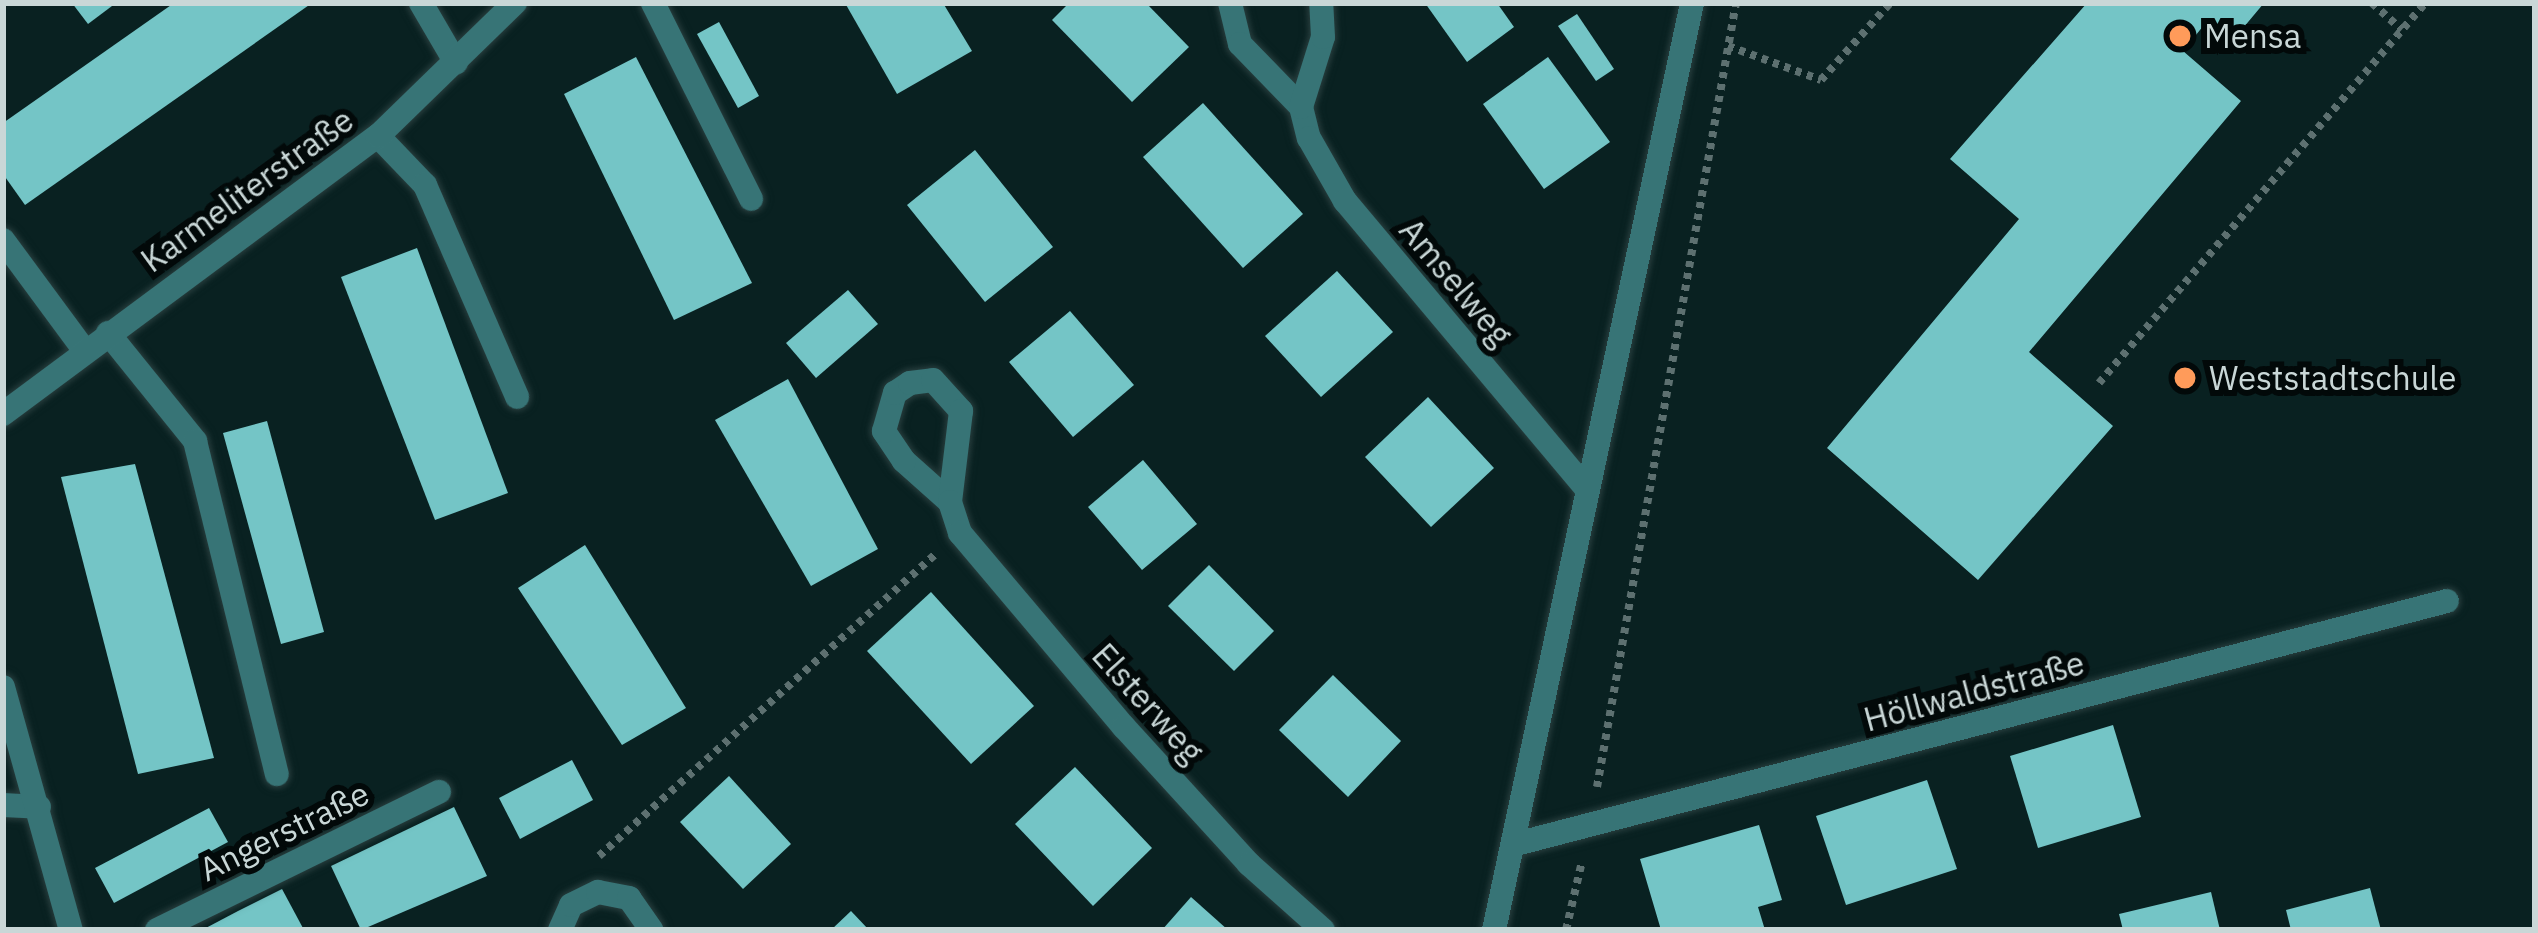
<!DOCTYPE html>
<meta charset="utf-8">
<style>
body{margin:0}
#map{position:relative;width:2538px;height:933px;overflow:hidden;background:#092121;font-family:"IBM Plex Sans",sans-serif}
div>[style]{position:absolute}
.building>*{inset:0;background:#74c5c6}
.path>*{height:8px;margin-top:-4px;transform-origin:0;background:repeating-linear-gradient(90deg,#5d7070 0 6px,transparent 0 12px)}
.roads{filter:drop-shadow(0 0 3px #283e3e) drop-shadow(0 0 3px #283e3e)}
.service>*{height:24px;margin:-12px;padding:0 12px;transform-origin:12px;border-radius:12px;background:#377476}
.minor>*{height:24px;margin:-12px;padding:0 12px;transform-origin:12px;border-radius:12px;background:#377476}
.dots>*{width:33px;height:33px;translate:-50% -50%;box-sizing:border-box;border:6px solid #020909;border-radius:50%}
span{translate:-50% -50%;white-space:nowrap;text-align:center;line-height:1.15;-webkit-text-stroke:12px #020909;paint-order:stroke}
.poi-label{font-size:33px;color:#c9d7d7}
.left{translate:0 -50%;text-align:left}
.street-label{font-size:33px;color:#c9d7d7}
.frame{position:absolute;inset:0;border:6px solid #c9d7d7;pointer-events:none}
</style>
<div id="map">
<div class="building">
<i style="clip-path:polygon(72px 3px,116px 3px,88px 24px)"></i>
<i style="clip-path:polygon(174px 3px,312px 3px,25px 205px,3px 174px,3px 123px)"></i>
<i style="clip-path:polygon(845px 3px,943px 3px,972px 51px,897px 94px)"></i>
<i style="clip-path:polygon(1069px 3px,1146px 3px,1189px 47px,1132px 102px,1052px 20px)"></i>
<i style="clip-path:polygon(1425px 3px,1497px 3px,1514px 27px,1467px 62px)"></i>
<i style="clip-path:polygon(2087px 3px,2264px 3px,2228px 46px,2204px 25px,2183px 51px,2241px 101px,2029px 352px,2113px 426px,1978px 580px,1827px 448px,2019px 219px,1950px 159px)"></i>
<i style="clip-path:polygon(1577px 14px,1614px 69px,1596px 81px,1558px 26px)"></i>
<i style="clip-path:polygon(719px 22px,759px 96px,738px 108px,697px 34px)"></i>
<i style="clip-path:polygon(636px 57px,752px 283px,674px 320px,564px 94px)"></i>
<i style="clip-path:polygon(1548px 57px,1610px 142px,1544px 189px,1483px 104px)"></i>
<i style="clip-path:polygon(1203px 103px,1303px 214px,1243px 268px,1143px 157px)"></i>
<i style="clip-path:polygon(975px 150px,1053px 247px,985px 302px,907px 205px)"></i>
<i style="clip-path:polygon(417px 248px,508px 493px,435px 520px,341px 277px)"></i>
<i style="clip-path:polygon(1337px 271px,1393px 332px,1321px 397px,1265px 336px)"></i>
<i style="clip-path:polygon(848px 290px,878px 324px,816px 378px,786px 343px)"></i>
<i style="clip-path:polygon(1070px 311px,1134px 385px,1073px 437px,1009px 362px)"></i>
<i style="clip-path:polygon(788px 379px,878px 549px,811px 586px,715px 420px)"></i>
<i style="clip-path:polygon(1428px 397px,1494px 468px,1431px 527px,1365px 457px)"></i>
<i style="clip-path:polygon(267px 421px,324px 632px,281px 644px,223px 433px)"></i>
<i style="clip-path:polygon(1143px 460px,1197px 524px,1142px 570px,1088px 507px)"></i>
<i style="clip-path:polygon(135px 464px,214px 758px,138px 774px,61px 477px)"></i>
<i style="clip-path:polygon(585px 545px,686px 708px,622px 745px,518px 588px)"></i>
<i style="clip-path:polygon(1209px 565px,1274px 631px,1234px 671px,1168px 606px)"></i>
<i style="clip-path:polygon(931px 592px,1034px 706px,971px 764px,867px 651px)"></i>
<i style="clip-path:polygon(1333px 675px,1401px 741px,1348px 797px,1279px 730px)"></i>
<i style="clip-path:polygon(2113px 725px,2141px 817px,2038px 848px,2010px 756px)"></i>
<i style="clip-path:polygon(572px 760px,593px 800px,520px 839px,499px 798px)"></i>
<i style="clip-path:polygon(1075px 767px,1152px 848px,1093px 906px,1015px 824px)"></i>
<i style="clip-path:polygon(729px 776px,791px 844px,743px 889px,680px 822px)"></i>
<i style="clip-path:polygon(1927px 780px,1957px 869px,1846px 905px,1816px 816px)"></i>
<i style="clip-path:polygon(454px 807px,487px 876px,361px 930px,331px 866px)"></i>
<i style="clip-path:polygon(209px 808px,228px 842px,114px 903px,95px 868px)"></i>
<i style="clip-path:polygon(1759px 825px,1782px 900px,1758px 907px,1765px 930px,1661px 930px,1640px 859px)"></i>
<i style="clip-path:polygon(2370px 888px,2381px 930px,2291px 930px,2286px 910px)"></i>
<i style="clip-path:polygon(282px 889px,304px 930px,202px 930px,238px 911px)"></i>
<i style="clip-path:polygon(2211px 892px,2220px 930px,2123px 930px,2119px 914px)"></i>
<i style="clip-path:polygon(1191px 897px,1228px 930px,1162px 930px)"></i>
<i style="clip-path:polygon(851px 911px,869px 930px,831px 930px)"></i>
</div>
<div class="path">
<i style="left:2372px;top:3px;width:40px;rotate:42deg"></i>
<i style="left:1728px;top:46px;width:99px;rotate:20.1deg"></i>
<i style="left:1821px;top:80px;width:103px;rotate:-48.1deg"></i>
<i style="left:2099px;top:383px;width:501px;rotate:-49.37deg"></i>
<i style="left:1597px;top:787px;width:796px;rotate:-79.95deg"></i>
<i style="left:599px;top:856px;width:453px;rotate:-41.9deg"></i>
<i style="left:1566px;top:930px;width:71px;rotate:-76.9deg"></i>
</div>
<div class="roads">
<div class="service">
<i style="left:653px;top:3px;width:219px;rotate:63.4deg"></i>
<i style="left:378px;top:136px;width:68px;rotate:46.2deg"></i>
<i style="left:425px;top:185px;width:231px;rotate:66.5deg"></i>
<i style="left:3px;top:240px;width:137px;rotate:53.6deg"></i>
<i style="left:108px;top:333px;width:139px;rotate:51.1deg"></i>
<i style="left:195px;top:441px;width:343px;rotate:76.2deg"></i>
<i style="left:3px;top:805px;width:36px;rotate:3deg"></i>
<i style="left:1516px;top:844px;width:962px;rotate:-14.63deg"></i>
<i style="left:157px;top:930px;width:314px;rotate:-26.1deg"></i>
</div>
<div class="minor">
<i style="left:421px;top:3px;width:69px;rotate:59.7deg"></i>
<i style="left:1230px;top:3px;width:42px;rotate:76.3deg"></i>
<i style="left:1240px;top:44px;width:88px;rotate:45.9deg"></i>
<i style="left:1301px;top:107px;width:32px;rotate:76deg"></i>
<i style="left:1309px;top:138px;width:73px;rotate:60.3deg"></i>
<i style="left:1345px;top:201px;width:372px;rotate:50deg"></i>
<i style="left:1301px;top:107px;width:73px;rotate:-72.6deg"></i>
<i style="left:1323px;top:37px;width:34px;rotate:-93deg"></i>
<i style="left:3px;top:414px;width:467px;rotate:-36.6deg"></i>
<i style="left:378px;top:136px;width:191px;rotate:-44.2deg"></i>
<i style="left:950px;top:502px;width:62px;rotate:-138.3deg"></i>
<i style="left:904px;top:461px;width:36px;rotate:-124deg"></i>
<i style="left:884px;top:431px;width:40px;rotate:-74deg"></i>
<i style="left:895px;top:393px;width:18px;rotate:-34deg"></i>
<i style="left:910px;top:383px;width:23px;rotate:-7deg"></i>
<i style="left:933px;top:380px;width:42px;rotate:47.9deg"></i>
<i style="left:961px;top:411px;width:92px;rotate:96.9deg"></i>
<i style="left:950px;top:502px;width:33px;rotate:72deg"></i>
<i style="left:960px;top:533px;width:254px;rotate:49.8deg"></i>
<i style="left:1124px;top:727px;width:185px;rotate:47.6deg"></i>
<i style="left:1249px;top:864px;width:99px;rotate:41.7deg"></i>
<i style="left:3px;top:687px;width:252px;rotate:74.4deg"></i>
<i style="left:560px;top:930px;width:27px;rotate:-66deg"></i>
<i style="left:571px;top:905px;width:30px;rotate:-26deg"></i>
<i style="left:598px;top:892px;width:32px;rotate:11deg"></i>
<i style="left:629px;top:898px;width:39px;rotate:55deg"></i>
<i style="left:1494px;top:930px;width:948px;rotate:-77.94deg"></i>
</div>
</div>
<div class="dots">
<i style="left:2180px;top:36px;background:#ff9b5a"></i>
<i style="left:2185px;top:378px;background:#ff9b5a"></i>
</div>
<div class="poi-label">
<span class="left" style="left:2204px;top:36px">Mensa</span>
<span class="left" style="left:2209px;top:378px">Weststadtschule</span>
</div>
<div class="street-label">
<span style="left:247px;top:190px;rotate:-36deg">Karmeliterstraße</span>
<span style="left:1456px;top:282px;rotate:50deg">Amselweg</span>
<span style="left:1974px;top:691px;rotate:-15deg">Höllwaldstraße</span>
<span style="left:1148px;top:703px;rotate:48deg">Elsterweg</span>
<span style="left:284px;top:831px;rotate:-26deg">Angerstraße</span>
</div>
<div class="frame"></div>
</div>
